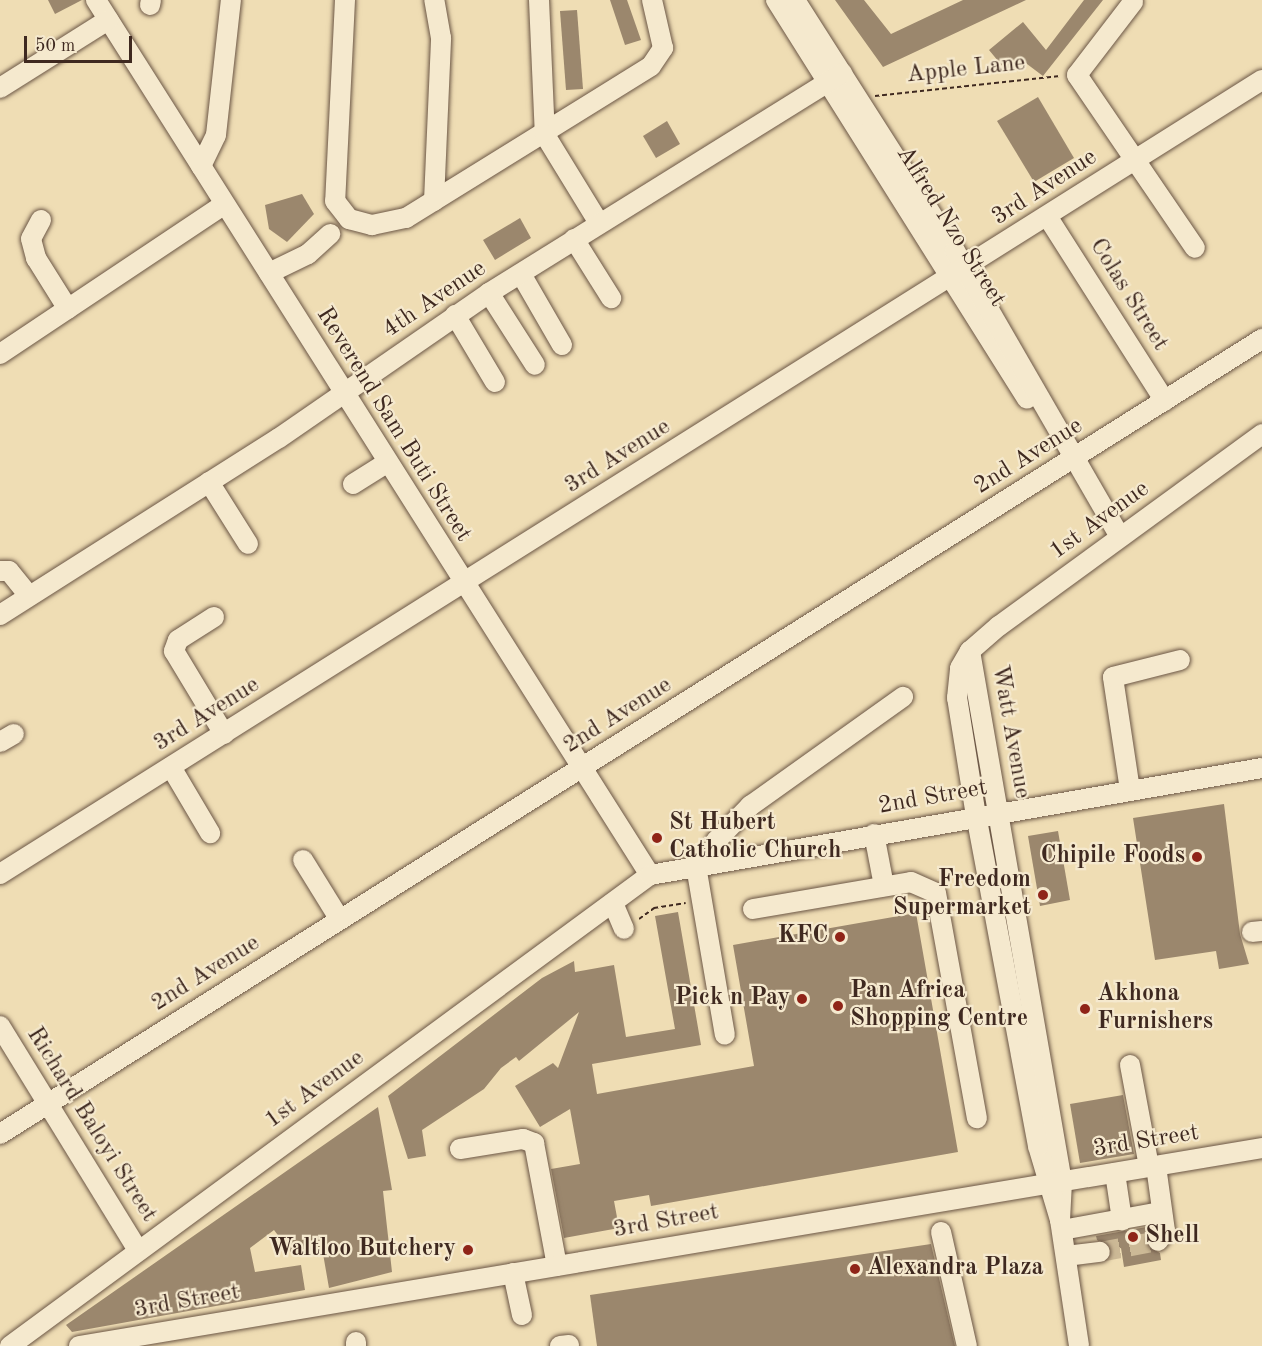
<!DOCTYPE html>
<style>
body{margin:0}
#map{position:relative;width:1262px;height:1346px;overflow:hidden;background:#efddb4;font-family:"Old Standard TT",serif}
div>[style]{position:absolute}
.building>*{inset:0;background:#9b876d}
.minor-tunnel>*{height:20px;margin-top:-10px;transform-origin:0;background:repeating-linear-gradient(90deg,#ccb996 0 20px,transparent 0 30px)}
.path>*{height:2px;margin-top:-1px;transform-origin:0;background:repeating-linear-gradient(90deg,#3f2920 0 4.5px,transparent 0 7.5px)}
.roads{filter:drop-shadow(0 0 2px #6b5645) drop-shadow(0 0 2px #6b5645)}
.minor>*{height:20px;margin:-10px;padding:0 10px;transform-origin:10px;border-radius:10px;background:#f5e9ce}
.dots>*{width:16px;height:16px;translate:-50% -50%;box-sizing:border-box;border:3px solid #f5e9ce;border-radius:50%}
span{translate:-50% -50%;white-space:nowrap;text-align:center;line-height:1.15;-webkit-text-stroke:4.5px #f5e9ce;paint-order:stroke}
.street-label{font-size:24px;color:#3f2920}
.poi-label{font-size:24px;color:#3f2920;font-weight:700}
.left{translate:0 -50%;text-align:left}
.right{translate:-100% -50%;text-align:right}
.scale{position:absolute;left:24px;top:36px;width:108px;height:27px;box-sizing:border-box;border:3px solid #3f2920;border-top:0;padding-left:8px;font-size:18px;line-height:21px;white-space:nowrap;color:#3f2920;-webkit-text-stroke:4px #f5e9ce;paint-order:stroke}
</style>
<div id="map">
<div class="building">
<i style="clip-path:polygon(48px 0,82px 0,55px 14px)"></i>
<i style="clip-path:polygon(610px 0,627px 0,641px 40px,625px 45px)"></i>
<i style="clip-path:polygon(835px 0,864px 0,891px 34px,963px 0,1026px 0,883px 67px)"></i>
<i style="clip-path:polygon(1084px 0,1103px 0,1043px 76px,1023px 61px,1008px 73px,989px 50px,1023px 22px,1046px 50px)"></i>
<i style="clip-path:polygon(577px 10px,583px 89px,566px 90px,560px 11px)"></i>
<i style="clip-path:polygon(1038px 97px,1074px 158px,1034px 182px,997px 121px)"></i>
<i style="clip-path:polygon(667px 121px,680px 144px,656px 158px,643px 136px)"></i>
<i style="clip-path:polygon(302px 194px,314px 214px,287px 242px,269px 229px,265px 205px)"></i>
<i style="clip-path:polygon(520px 218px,531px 238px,495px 260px,483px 240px)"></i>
<i style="clip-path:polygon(1224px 804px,1240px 934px,1249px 964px,1219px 969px,1216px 951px,1155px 960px,1133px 818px)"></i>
<i style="clip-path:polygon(1058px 831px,1070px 900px,1040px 906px,1028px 836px)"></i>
<i style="clip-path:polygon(678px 912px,701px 1045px,592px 1064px,597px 1094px,754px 1066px,733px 945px,916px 913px,958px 1152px,651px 1206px,649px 1195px,614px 1201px,619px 1228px,564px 1238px,551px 1169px,580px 1164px,570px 1109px,540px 1127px,515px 1086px,553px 1063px,558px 1068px,579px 1012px,519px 1061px,516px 1057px,501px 1068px,484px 1089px,422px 1130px,426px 1156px,408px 1159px,388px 1096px,542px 978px,574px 961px,575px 972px,614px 965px,626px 1037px,675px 1029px,655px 916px)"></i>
<i style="clip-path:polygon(1123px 1095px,1134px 1154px,1080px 1163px,1070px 1104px)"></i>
<i style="clip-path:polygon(378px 1107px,392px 1190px,383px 1191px,392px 1272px,329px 1288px,322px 1248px,292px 1254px,274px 1230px,250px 1248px,255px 1272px,301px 1265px,305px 1290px,72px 1332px,66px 1325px)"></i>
<i style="clip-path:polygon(1152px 1226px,1147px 1246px,1160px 1253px,1161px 1260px,1124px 1267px,1121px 1248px,1112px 1250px,1097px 1240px,1096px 1236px)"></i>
<i style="clip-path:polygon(931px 1244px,955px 1346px,597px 1346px,590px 1295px)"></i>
</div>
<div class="minor-tunnel">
<i style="left:1100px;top:1252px;width:59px;rotate:-10.7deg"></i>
</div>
<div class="path">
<i style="left:875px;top:96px;width:186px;rotate:-6.2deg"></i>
<i style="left:639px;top:919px;width:19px;rotate:-36deg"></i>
<i style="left:654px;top:908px;width:32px;rotate:-9deg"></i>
</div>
<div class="roads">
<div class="minor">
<i style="left:96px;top:0;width:1036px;rotate:57.66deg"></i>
<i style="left:345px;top:0;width:201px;rotate:92.8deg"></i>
<i style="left:335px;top:201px;width:23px;rotate:52deg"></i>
<i style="left:349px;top:219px;width:24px;rotate:15deg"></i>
<i style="left:372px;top:225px;width:35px;rotate:-12deg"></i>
<i style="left:406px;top:218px;width:288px;rotate:-31.8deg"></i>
<i style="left:651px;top:66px;width:22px;rotate:-56deg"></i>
<i style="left:663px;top:48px;width:49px;rotate:-102.9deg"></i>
<i style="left:539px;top:0;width:135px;rotate:87.5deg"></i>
<i style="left:545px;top:135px;width:103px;rotate:58.5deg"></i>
<i style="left:776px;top:0;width:471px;rotate:57.8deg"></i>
<i style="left:795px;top:0;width:298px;rotate:57.5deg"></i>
<i style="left:955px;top:251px;width:330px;rotate:60deg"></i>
<i style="left:1133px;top:2px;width:92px;rotate:127.5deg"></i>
<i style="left:1077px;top:75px;width:209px;rotate:55.7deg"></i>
<i style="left:150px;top:5px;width:5px;rotate:-79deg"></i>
<i style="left:0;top:88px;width:128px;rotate:-32.2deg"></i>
<i style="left:201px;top:166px;width:34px;rotate:-64deg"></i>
<i style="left:216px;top:135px;width:136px;rotate:-83.7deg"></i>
<i style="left:434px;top:201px;width:163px;rotate:-87.5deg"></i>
<i style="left:441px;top:38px;width:39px;rotate:-100deg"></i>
<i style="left:1047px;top:216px;width:219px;rotate:57.5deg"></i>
<i style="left:41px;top:220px;width:21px;rotate:118deg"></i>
<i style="left:31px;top:239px;width:20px;rotate:75deg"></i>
<i style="left:36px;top:258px;width:60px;rotate:57.9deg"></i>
<i style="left:574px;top:239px;width:70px;rotate:57.9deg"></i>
<i style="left:269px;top:273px;width:43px;rotate:-26deg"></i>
<i style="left:308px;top:254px;width:30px;rotate:-42deg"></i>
<i style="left:521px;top:274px;width:82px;rotate:60deg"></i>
<i style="left:489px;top:293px;width:85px;rotate:57.4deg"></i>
<i style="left:455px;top:315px;width:78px;rotate:59.2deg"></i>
<i style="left:0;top:354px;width:270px;rotate:-33.7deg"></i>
<i style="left:209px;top:482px;width:73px;rotate:57.8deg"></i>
<i style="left:353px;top:484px;width:39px;rotate:-32deg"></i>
<i style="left:0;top:571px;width:9px"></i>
<i style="left:9px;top:571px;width:32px;rotate:51deg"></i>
<i style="left:0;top:615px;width:330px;rotate:-32.4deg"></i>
<i style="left:279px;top:438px;width:255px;rotate:-34.6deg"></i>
<i style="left:489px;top:293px;width:416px;rotate:-31.9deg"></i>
<i style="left:214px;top:617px;width:43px;rotate:147.4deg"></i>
<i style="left:178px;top:640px;width:12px;rotate:110deg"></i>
<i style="left:174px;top:651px;width:97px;rotate:58.9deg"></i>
<i style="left:970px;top:651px;width:539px;rotate:80.17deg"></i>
<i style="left:1062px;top:1182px;width:38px;rotate:93deg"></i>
<i style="left:1060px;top:1220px;width:127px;rotate:81.4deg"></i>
<i style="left:0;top:742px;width:16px;rotate:-30deg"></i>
<i style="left:171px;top:767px;width:77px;rotate:59.4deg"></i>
<i style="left:1130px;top:790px;width:114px;rotate:-98.6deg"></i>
<i style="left:1113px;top:677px;width:69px;rotate:-14.2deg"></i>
<i style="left:874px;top:834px;width:53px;rotate:79.1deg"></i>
<i style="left:303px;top:860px;width:70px;rotate:58.3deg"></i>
<i style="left:714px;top:863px;width:22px;rotate:-85deg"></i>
<i style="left:716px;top:841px;width:49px;rotate:-45.8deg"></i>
<i style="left:750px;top:806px;width:188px;rotate:-35.5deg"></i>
<i style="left:696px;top:866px;width:171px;rotate:80.3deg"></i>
<i style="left:0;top:874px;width:1491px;rotate:-32.18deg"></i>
<i style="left:613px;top:903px;width:28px;rotate:67deg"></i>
<i style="left:753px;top:909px;width:160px;rotate:-9.7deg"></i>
<i style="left:911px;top:882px;width:27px;rotate:24deg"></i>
<i style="left:936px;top:893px;width:229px;rotate:79.7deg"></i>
<i style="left:1252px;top:932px;width:10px;rotate:-6deg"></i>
<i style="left:0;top:1026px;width:263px;rotate:58.4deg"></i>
<i style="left:1130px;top:1065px;width:104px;rotate:79.4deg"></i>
<i style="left:0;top:1134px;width:1492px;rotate:-32.21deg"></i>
<i style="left:460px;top:1149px;width:64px;rotate:-9deg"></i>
<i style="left:523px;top:1139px;width:12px;rotate:20deg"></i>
<i style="left:534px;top:1143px;width:125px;rotate:79.4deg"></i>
<i style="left:1156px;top:1166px;width:66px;rotate:82.1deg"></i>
<i style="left:1165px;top:1231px;width:12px;rotate:125deg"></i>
<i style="left:1115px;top:1173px;width:48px;rotate:81.5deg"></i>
<i style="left:1060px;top:1220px;width:77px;rotate:-106.6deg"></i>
<i style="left:1038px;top:1146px;width:336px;rotate:-100.6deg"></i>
<i style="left:976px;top:816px;width:120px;rotate:-99.1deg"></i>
<i style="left:957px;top:698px;width:30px;rotate:-84deg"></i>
<i style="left:960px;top:668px;width:20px;rotate:-60deg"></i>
<i style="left:970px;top:651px;width:38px;rotate:-41deg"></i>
<i style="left:999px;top:626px;width:326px;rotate:-36.1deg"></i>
<i style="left:1062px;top:1230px;width:101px;rotate:-10.3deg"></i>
<i style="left:941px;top:1232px;width:117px;rotate:77.2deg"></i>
<i style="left:1066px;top:1256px;width:34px;rotate:-7deg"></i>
<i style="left:513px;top:1273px;width:43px;rotate:77.9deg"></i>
<i style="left:356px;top:1342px;width:4px;rotate:90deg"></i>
<i style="left:10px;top:1346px;width:795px;rotate:-36.35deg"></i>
<i style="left:650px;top:875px;width:621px;rotate:-9.92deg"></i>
<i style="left:79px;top:1346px;width:1199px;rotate:-9.5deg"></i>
<i style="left:560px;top:1346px;width:9px;rotate:-6deg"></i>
</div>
</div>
<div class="dots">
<i style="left:657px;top:838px;background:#8f2418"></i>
<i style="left:1197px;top:857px;background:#8f2418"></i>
<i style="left:1043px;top:895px;background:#8f2418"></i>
<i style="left:840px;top:937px;background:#8f2418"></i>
<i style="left:802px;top:999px;background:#8f2418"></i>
<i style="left:838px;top:1006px;background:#8f2418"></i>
<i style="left:1085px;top:1009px;background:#8f2418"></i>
<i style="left:1133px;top:1237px;background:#8f2418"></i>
<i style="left:468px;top:1250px;background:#8f2418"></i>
<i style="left:855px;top:1269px;background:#8f2418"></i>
</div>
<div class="street-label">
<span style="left:966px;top:70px;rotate:-6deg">Apple Lane</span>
<span style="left:1045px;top:188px;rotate:-33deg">3rd Avenue</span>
<span style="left:950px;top:227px;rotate:58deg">Alfred Nzo Street</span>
<span style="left:1128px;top:295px;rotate:58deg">Colas Street</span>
<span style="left:435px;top:300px;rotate:-34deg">4th Avenue</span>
<span style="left:393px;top:425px;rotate:58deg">Reverend Sam Buti Street</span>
<span style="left:618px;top:457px;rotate:-32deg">3rd Avenue</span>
<span style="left:1029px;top:457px;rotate:-32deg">2nd Avenue</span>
<span style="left:1100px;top:521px;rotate:-36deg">1st Avenue</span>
<span style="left:207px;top:715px;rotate:-32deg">3rd Avenue</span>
<span style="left:618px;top:716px;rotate:-32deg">2nd Avenue</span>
<span style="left:1010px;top:732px;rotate:80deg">Watt Avenue</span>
<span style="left:933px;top:798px;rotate:-10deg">2nd Street</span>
<span style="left:206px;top:974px;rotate:-32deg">2nd Avenue</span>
<span style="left:315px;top:1090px;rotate:-36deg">1st Avenue</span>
<span style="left:91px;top:1125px;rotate:58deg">Richard Baloyi Street</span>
<span style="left:1146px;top:1142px;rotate:-9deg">3rd Street</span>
<span style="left:666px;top:1222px;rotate:-10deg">3rd Street</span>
<span style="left:187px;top:1302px;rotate:-10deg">3rd Street</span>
</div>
<div class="poi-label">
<span class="left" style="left:669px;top:838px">St Hubert<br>Catholic Church</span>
<span class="right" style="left:1185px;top:857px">Chipile Foods</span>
<span class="right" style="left:1031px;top:895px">Freedom<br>Supermarket</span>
<span class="right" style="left:828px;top:937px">KFC</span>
<span class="left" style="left:850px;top:1006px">Pan Africa<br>Shopping Centre</span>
<span class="left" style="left:1097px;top:1009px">Akhona<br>Furnishers</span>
<span class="right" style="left:790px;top:999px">Pick n Pay</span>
<span class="left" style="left:1145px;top:1237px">Shell</span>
<span class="right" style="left:456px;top:1250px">Waltloo Butchery</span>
<span class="left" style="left:867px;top:1269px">Alexandra Plaza</span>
</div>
<div class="scale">50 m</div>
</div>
